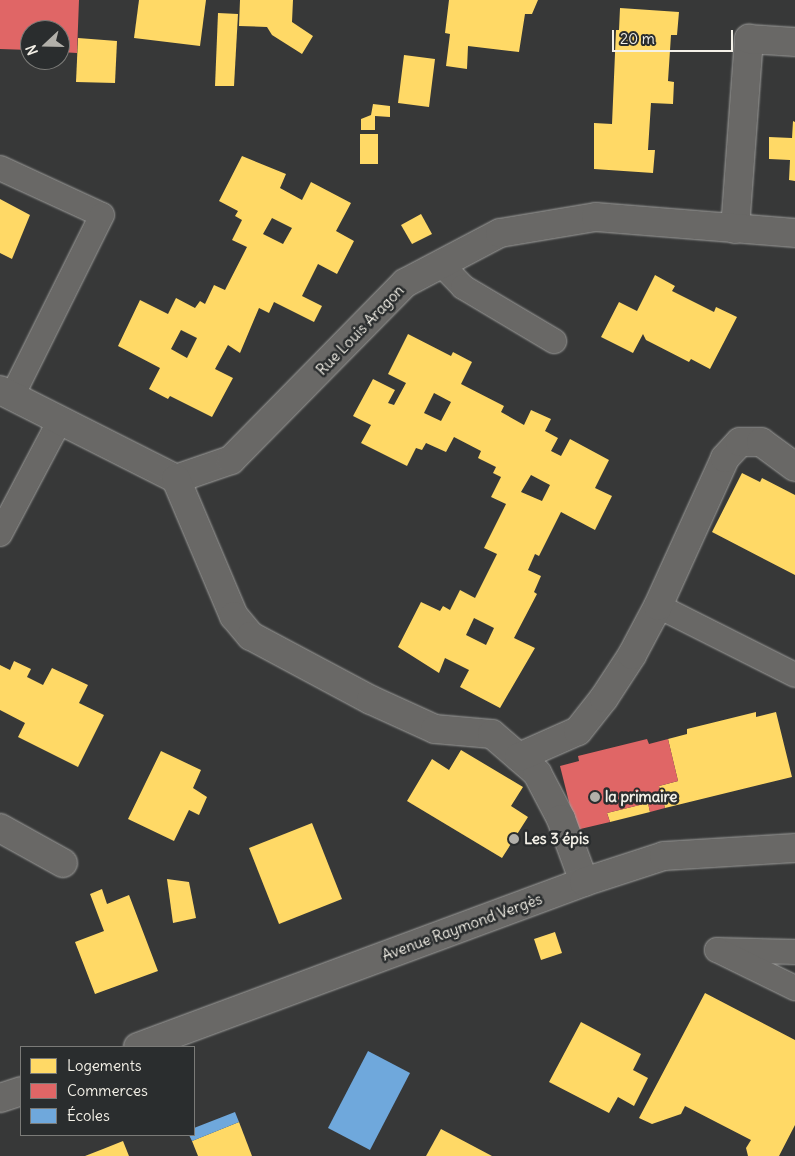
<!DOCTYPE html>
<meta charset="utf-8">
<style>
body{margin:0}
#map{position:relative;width:795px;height:1156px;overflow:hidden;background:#373838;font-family:Delius,sans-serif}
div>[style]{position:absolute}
.homes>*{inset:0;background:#ffd966}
.shops>*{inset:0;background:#e06666}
.schools>*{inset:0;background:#6fa8dc}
.roads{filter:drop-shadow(0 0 1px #9d9d9b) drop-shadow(0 0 1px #9d9d9b)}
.lane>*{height:24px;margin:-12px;padding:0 12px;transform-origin:12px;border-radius:12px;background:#696866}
.street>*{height:28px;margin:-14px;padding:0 14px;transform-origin:14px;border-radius:14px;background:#696866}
.dots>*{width:14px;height:14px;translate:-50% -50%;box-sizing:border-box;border:2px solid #2a2d2e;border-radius:50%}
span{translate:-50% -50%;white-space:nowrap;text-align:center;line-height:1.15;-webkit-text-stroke:5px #2a2d2e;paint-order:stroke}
.street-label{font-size:15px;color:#f4f1e8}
.poi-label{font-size:15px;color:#f4f1e8;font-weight:700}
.left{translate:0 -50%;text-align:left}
.legend{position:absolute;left:20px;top:1046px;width:175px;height:90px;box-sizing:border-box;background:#2a2d2e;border:1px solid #7b7b78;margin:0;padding:6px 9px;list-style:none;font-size:15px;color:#f4f1e8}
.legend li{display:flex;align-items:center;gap:10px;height:25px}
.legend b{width:25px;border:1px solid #7b7b78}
.north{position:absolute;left:20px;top:20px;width:50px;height:50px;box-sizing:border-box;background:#2a2d2e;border:1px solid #7b7b78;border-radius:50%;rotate:249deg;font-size:14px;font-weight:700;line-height:20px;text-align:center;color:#f4f1e8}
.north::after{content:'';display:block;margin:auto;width:18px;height:22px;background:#b2b0aa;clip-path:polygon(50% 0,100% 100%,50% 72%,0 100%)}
.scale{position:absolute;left:612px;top:30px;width:121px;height:22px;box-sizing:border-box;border:2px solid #f4f1e8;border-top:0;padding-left:6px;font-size:15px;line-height:18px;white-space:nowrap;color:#f4f1e8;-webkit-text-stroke:4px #2a2d2e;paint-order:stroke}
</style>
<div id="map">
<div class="homes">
<i style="clip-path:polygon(139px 0,206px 0,200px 46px,134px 38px)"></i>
<i style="clip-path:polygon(240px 0,293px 0,292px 22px,313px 36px,302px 54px,272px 35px,267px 27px,239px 26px)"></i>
<i style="clip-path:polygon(449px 0,538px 0,532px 14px,525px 14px,519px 52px,468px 46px,467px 69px,446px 66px,450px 34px,445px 33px)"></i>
<i style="clip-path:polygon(620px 8px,679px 12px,677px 35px,671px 35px,668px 81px,674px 82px,673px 104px,651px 103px,648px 150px,655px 150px,653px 173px,594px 169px,594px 123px,612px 124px,616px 30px,619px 30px)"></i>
<i style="clip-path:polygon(218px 13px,238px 14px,234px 86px,215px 86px)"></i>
<i style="clip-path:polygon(78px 38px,117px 41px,115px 83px,76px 82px)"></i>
<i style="clip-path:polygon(404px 55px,435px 59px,429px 107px,398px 103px)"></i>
<i style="clip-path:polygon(373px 104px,390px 106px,390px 117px,375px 116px,375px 130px,361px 130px,361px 119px,371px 115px)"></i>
<i style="clip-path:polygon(793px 121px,795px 122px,795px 181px,789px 180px,790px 160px,769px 159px,769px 137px,792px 138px)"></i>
<i style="clip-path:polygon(360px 134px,378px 134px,378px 164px,360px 164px)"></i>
<i style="clip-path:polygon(evenodd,242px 156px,286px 174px,280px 188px,302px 200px,311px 182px,351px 203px,336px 231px,354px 241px,337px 274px,318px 264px,302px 296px,322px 306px,314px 322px,274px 302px,269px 313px,259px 308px,240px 353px,228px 345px,215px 369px,233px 378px,212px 417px,170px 396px,168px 399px,149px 389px,160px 368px,118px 346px,140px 300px,168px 314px,176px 298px,195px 308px,200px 301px,205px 304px,214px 285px,225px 290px,247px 247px,232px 240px,242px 220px,235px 216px,238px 211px,219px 201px,242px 156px,272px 218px,292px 228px,283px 244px,263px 234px,272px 218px,242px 156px,181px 330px,197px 338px,187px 358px,171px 349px,181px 330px)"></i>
<i style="clip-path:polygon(0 199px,30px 215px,12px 259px,0 253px)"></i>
<i style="clip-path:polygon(421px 214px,432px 234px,412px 244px,401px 225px)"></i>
<i style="clip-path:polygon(655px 275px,675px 286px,672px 291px,714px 312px,716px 307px,737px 317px,710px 369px,691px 359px,689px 362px,646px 340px,643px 334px,633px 353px,601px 337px,619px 302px,637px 311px)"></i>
<i style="clip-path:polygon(evenodd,408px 334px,451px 356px,453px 352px,472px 362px,461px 384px,504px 406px,501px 412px,524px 425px,531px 410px,551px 419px,545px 431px,558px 438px,551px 451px,561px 456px,570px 439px,609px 460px,595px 488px,612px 496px,595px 530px,561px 512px,539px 556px,535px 554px,528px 570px,541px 576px,534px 592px,537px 594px,514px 638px,535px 648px,500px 708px,460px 687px,469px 670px,445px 658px,439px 673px,398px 647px,421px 602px,440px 611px,443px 606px,450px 610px,460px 590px,475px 598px,497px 554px,484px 548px,506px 504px,491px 497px,501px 477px,493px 473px,496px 467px,478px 458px,481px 451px,454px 437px,446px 452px,426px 443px,422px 450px,416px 448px,407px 466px,361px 443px,371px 425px,353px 416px,373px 379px,395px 390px,388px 403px,394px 405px,406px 383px,388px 374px,408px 334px,434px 393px,451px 402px,441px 421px,424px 413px,434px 393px,408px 334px,531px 475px,550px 485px,542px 501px,521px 492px,531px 475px,408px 334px,474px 618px,494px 628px,486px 645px,466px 635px,474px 618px)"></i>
<i style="clip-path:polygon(742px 473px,760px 482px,762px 478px,795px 495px,795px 575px,712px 532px)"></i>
<i style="clip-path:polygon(14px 661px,31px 669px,27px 677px,43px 685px,52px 668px,88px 685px,79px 703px,104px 715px,78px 767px,18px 737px,25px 723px,0 710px,0 665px,10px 670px)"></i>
<i style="clip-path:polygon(756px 712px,756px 717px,776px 712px,792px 777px,665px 808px,659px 786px,678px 781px,668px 739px,687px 734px,687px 729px)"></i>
<i style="clip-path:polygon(461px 750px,523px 787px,511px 806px,528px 817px,502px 858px,407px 801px,432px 759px,449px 770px)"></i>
<i style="clip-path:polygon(161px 751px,201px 770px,193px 788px,207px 797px,199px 815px,189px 810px,174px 841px,128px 819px)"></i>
<i style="clip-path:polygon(648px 803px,650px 812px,610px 822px,607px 813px)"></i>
<i style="clip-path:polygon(312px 823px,342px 899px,279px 924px,249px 848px)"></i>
<i style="clip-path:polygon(167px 879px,189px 882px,196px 918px,173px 923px)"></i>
<i style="clip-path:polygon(102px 889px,107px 904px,129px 895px,158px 971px,95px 994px,75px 942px,104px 931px,90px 894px)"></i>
<i style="clip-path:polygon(555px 932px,562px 953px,541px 960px,534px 939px)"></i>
<i style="clip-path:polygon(705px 993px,795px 1040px,795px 1125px,779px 1156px,748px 1156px,746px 1148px,751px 1140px,685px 1106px,681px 1114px,652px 1124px,639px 1118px)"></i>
<i style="clip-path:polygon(581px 1022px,641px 1054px,633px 1070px,648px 1078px,634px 1106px,618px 1097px,609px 1113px,549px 1082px)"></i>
<i style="clip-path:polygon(239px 1122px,252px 1156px,198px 1156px,192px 1141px)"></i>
<i style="clip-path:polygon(441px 1129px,492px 1156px,426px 1156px)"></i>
<i style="clip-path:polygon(123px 1141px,129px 1156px,85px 1156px,103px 1149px)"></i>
</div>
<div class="shops">
<i style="clip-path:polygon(0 0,79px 0,77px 53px,60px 52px,60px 30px,30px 30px,30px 50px,0 49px)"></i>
<i style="clip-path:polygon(647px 739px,649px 744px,668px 739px,678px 781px,659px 786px,665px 808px,650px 812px,648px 803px,607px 813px,610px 822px,576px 830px,560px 766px,579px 761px,578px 756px)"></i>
</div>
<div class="schools">
<i style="clip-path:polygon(368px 1051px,410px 1073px,370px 1150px,328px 1128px)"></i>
<i style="clip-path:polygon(235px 1112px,239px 1122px,192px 1141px,189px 1135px,194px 1135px,194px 1128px)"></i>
</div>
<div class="roads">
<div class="lane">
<i style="left:0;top:168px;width:112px;rotate:24.7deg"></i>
<i style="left:102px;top:215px;width:202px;rotate:116.4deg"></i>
<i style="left:441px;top:264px;width:32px;rotate:46deg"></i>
<i style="left:463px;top:287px;width:106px;rotate:30.7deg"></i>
<i style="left:0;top:534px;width:129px;rotate:-62.2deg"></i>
<i style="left:658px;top:606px;width:153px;rotate:26.7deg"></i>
<i style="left:795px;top:952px;width:78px;rotate:-178.5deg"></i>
<i style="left:717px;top:950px;width:87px;rotate:26deg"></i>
</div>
<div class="street">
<i style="left:735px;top:229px;width:191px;rotate:-85.8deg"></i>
<i style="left:749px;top:39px;width:46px;rotate:3.7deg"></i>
<i style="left:0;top:390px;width:197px;rotate:26.8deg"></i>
<i style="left:176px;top:479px;width:58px;rotate:-19.1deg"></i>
<i style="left:231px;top:460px;width:248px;rotate:-45.5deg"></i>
<i style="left:405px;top:283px;width:107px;rotate:-27.8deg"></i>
<i style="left:500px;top:233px;width:97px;rotate:-9.5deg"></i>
<i style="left:596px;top:217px;width:200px;rotate:4.6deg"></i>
<i style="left:176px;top:479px;width:149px;rotate:67.1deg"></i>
<i style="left:234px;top:616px;width:26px;rotate:50deg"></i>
<i style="left:251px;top:636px;width:136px;rotate:28.1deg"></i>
<i style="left:371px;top:700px;width:70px;rotate:24.4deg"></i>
<i style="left:435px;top:729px;width:57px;rotate:5deg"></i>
<i style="left:492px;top:734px;width:60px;rotate:40.9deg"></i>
<i style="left:537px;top:773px;width:52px;rotate:62.4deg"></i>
<i style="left:561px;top:819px;width:67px;rotate:69.9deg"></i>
<i style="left:519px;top:757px;width:64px;rotate:-23.8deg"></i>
<i style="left:578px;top:731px;width:42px;rotate:-51.8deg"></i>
<i style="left:604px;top:698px;width:51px;rotate:-56.9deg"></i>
<i style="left:632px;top:655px;width:55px;rotate:-62deg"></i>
<i style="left:658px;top:606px;width:162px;rotate:-65.6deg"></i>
<i style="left:725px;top:458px;width:22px;rotate:-47deg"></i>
<i style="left:740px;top:442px;width:21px"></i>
<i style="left:761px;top:442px;width:42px;rotate:36.3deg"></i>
<i style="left:0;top:828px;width:72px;rotate:29.1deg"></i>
<i style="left:138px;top:1047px;width:476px;rotate:-20.3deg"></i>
<i style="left:584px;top:882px;width:84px;rotate:-18deg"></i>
<i style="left:664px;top:856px;width:131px;rotate:-3.5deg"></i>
<i style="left:0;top:1098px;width:22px;rotate:-18deg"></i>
</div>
</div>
<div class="dots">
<i style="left:595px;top:797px;background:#b2b0aa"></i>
<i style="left:514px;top:839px;background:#b2b0aa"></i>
</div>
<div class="street-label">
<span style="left:360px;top:330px;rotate:-46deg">Rue Louis Aragon</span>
<span style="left:462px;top:927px;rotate:-20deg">Avenue Raymond Vergès</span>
</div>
<div class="poi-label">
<span class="left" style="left:605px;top:797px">la primaire</span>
<span class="left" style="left:524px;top:839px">Les 3 épis</span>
</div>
<ul class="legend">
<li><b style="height:14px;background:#ffd966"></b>Logements</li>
<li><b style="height:14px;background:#e06666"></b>Commerces</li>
<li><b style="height:14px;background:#6fa8dc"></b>Écoles</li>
</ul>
<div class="north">N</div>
<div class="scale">20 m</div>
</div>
